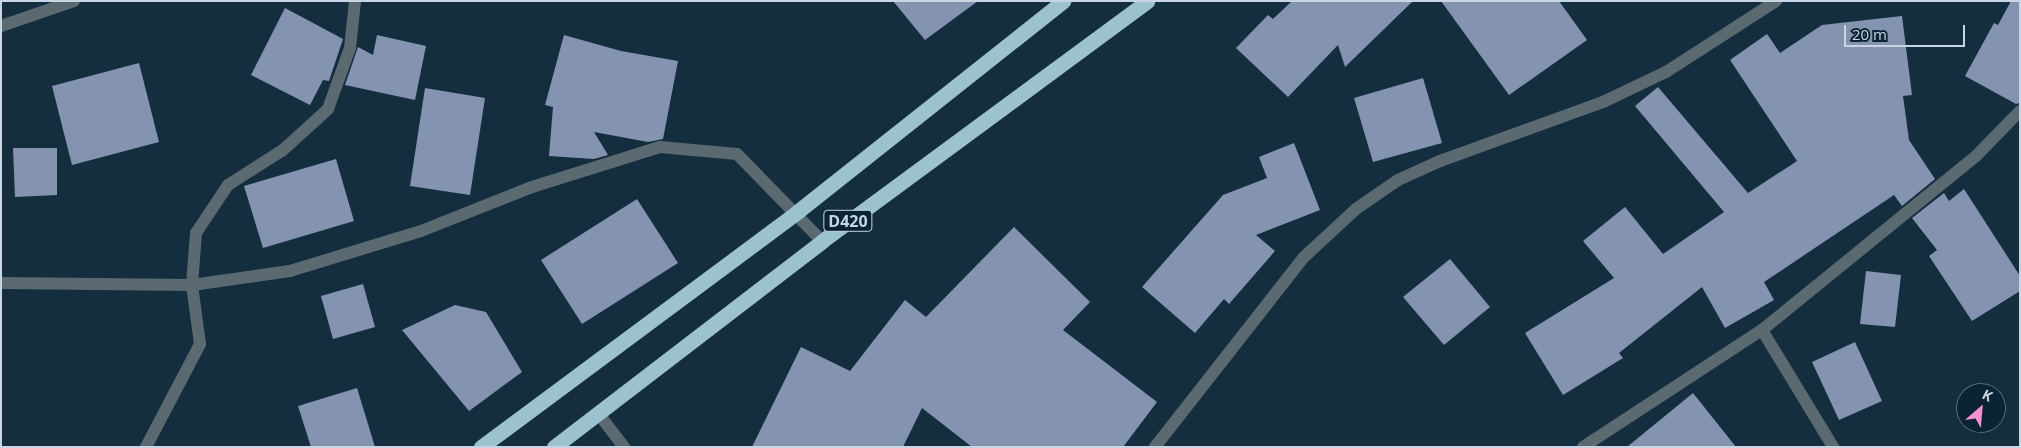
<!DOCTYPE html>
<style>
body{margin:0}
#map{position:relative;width:2021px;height:448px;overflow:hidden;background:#142e3f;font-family:"Open Sans",sans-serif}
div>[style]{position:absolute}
.building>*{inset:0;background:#8494b0}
.minor>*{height:12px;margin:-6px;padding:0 6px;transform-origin:6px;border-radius:6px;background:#5b6a70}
.highway>*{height:15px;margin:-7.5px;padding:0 7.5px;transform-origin:7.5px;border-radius:7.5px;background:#9cc2d0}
span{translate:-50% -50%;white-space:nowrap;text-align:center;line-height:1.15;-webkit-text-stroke:5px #0a2435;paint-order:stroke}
.shield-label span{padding:1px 4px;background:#0a2435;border:1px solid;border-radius:4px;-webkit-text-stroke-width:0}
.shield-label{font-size:16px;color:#c7d6e2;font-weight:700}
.frame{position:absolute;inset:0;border:2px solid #c7d6e2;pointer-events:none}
.north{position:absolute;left:1956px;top:383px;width:50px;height:50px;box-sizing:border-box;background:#0a2435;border:1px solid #566b7a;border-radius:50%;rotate:27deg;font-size:14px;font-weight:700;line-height:20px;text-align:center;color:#c7d6e2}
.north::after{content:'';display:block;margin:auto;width:18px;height:22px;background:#f491d3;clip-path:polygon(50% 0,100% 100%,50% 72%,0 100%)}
.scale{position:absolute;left:1844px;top:25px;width:121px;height:22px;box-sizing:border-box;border:2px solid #c7d6e2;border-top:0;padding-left:6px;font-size:15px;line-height:18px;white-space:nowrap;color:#c7d6e2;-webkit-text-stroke:4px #0a2435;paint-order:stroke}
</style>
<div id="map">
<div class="building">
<i style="clip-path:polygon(893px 1px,978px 1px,925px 40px)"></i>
<i style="clip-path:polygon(1292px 1px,1413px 1px,1345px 67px,1338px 45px,1288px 97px,1236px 48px,1268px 15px,1273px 19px)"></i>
<i style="clip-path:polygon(1441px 1px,1559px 1px,1587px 40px,1509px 95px)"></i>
<i style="clip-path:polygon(2011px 1px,2020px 1px,2020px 103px,2016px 104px,1965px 76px,1994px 23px,1998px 25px)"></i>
<i style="clip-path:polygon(285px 8px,343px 39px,329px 81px,323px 80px,310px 105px,251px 75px)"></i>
<i style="clip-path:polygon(1902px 16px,1912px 95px,1903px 96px,1909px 140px,1935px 179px,1902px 206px,1894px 195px,1764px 282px,1774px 300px,1725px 328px,1702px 287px,1619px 353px,1623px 358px,1563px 395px,1525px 333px,1614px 278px,1583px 241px,1625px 207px,1663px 254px,1724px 212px,1635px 106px,1658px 87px,1748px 193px,1797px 161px,1730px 60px,1767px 34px,1780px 53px,1822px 25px)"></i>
<i style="clip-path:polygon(377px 35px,426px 46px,415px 100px,345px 85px,358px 47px,373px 55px)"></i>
<i style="clip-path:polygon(564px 35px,621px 51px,678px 61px,663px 139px,648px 142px,594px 132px,608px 155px,594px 159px,549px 156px,553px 107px,545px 105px)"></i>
<i style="clip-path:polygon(139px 63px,159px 142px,72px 165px,52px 86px)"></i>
<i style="clip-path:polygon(1423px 78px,1442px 143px,1373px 162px,1354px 98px)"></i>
<i style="clip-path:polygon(425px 88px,485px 98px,470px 195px,410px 186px)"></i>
<i style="clip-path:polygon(1294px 143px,1320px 210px,1256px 235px,1275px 251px,1229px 304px,1224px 299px,1195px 333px,1142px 287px,1223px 195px,1267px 178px,1259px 157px)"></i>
<i style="clip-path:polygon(13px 148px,57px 148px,57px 195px,15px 197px)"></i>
<i style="clip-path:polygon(336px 159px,354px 221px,263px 248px,244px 186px)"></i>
<i style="clip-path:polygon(1964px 189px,2020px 276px,2020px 291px,1972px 321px,1929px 256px,1937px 250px,1912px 218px,1944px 193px,1949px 201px)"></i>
<i style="clip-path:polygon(637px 199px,678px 263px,582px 324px,541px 260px)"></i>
<i style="clip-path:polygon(1014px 227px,1090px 302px,1063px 330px,1157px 402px,1123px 447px,972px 447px,922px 408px,903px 447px,752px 447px,801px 347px,850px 371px,905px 300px,926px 317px)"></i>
<i style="clip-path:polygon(1450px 259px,1490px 307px,1444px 345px,1403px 297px)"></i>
<i style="clip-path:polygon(1866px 271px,1901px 275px,1895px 327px,1860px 324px)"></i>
<i style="clip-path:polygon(363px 284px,375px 327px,333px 339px,321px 296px)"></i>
<i style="clip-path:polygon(455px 305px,486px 312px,522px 372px,469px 411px,402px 330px)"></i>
<i style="clip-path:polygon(1855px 342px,1882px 401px,1839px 420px,1812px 362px)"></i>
<i style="clip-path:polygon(357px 388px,375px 447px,311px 447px,298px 406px)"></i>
<i style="clip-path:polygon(1693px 393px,1736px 447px,1627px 447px)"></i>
</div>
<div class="minor">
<i style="left:1px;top:26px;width:77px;rotate:-18.9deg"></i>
<i style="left:1px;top:283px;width:191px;rotate:0.6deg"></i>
<i style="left:192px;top:285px;width:52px;rotate:-85.6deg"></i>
<i style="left:196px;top:233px;width:58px;rotate:-56.3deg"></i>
<i style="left:228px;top:185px;width:65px;rotate:-32.5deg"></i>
<i style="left:283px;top:150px;width:61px;rotate:-42.3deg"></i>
<i style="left:328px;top:109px;width:65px;rotate:-70.2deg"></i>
<i style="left:350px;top:48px;width:47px;rotate:-83.9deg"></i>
<i style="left:1762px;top:330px;width:276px;rotate:-39.1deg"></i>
<i style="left:1976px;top:156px;width:63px;rotate:-45.6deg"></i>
<i style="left:598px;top:413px;width:43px;rotate:52.6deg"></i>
<i style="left:146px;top:447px;width:116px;rotate:-62.3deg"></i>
<i style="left:200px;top:344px;width:60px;rotate:-97.7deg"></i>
<i style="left:192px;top:285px;width:99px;rotate:-8.1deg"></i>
<i style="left:290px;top:271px;width:137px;rotate:-17deg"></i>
<i style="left:421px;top:231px;width:119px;rotate:-21.6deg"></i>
<i style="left:532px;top:187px;width:134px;rotate:-17.4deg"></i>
<i style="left:660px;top:147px;width:77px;rotate:5.2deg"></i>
<i style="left:737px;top:154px;width:122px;rotate:45.7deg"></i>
<i style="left:1155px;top:447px;width:240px;rotate:-51.9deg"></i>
<i style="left:1303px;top:258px;width:72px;rotate:-42.8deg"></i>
<i style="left:1356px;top:209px;width:51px;rotate:-34.6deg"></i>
<i style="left:1398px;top:180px;width:46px;rotate:-24.3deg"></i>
<i style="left:1440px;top:161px;width:173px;rotate:-19.9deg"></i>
<i style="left:1603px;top:102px;width:70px;rotate:-25.5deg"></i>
<i style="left:1666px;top:72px;width:131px;rotate:-32.8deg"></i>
<i style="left:1583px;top:447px;width:214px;rotate:-33.2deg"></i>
<i style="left:1762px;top:330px;width:137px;rotate:58.7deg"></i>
</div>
<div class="highway">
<i style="left:481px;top:447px;width:394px;rotate:-36.6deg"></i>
<i style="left:797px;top:212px;width:340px;rotate:-38.4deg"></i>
<i style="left:554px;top:447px;width:338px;rotate:-37.5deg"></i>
<i style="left:822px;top:241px;width:404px;rotate:-36.4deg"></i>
</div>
<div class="shield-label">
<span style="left:848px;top:221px">D420</span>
</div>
<div class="frame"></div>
<div class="north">K</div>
<div class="scale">20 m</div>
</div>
